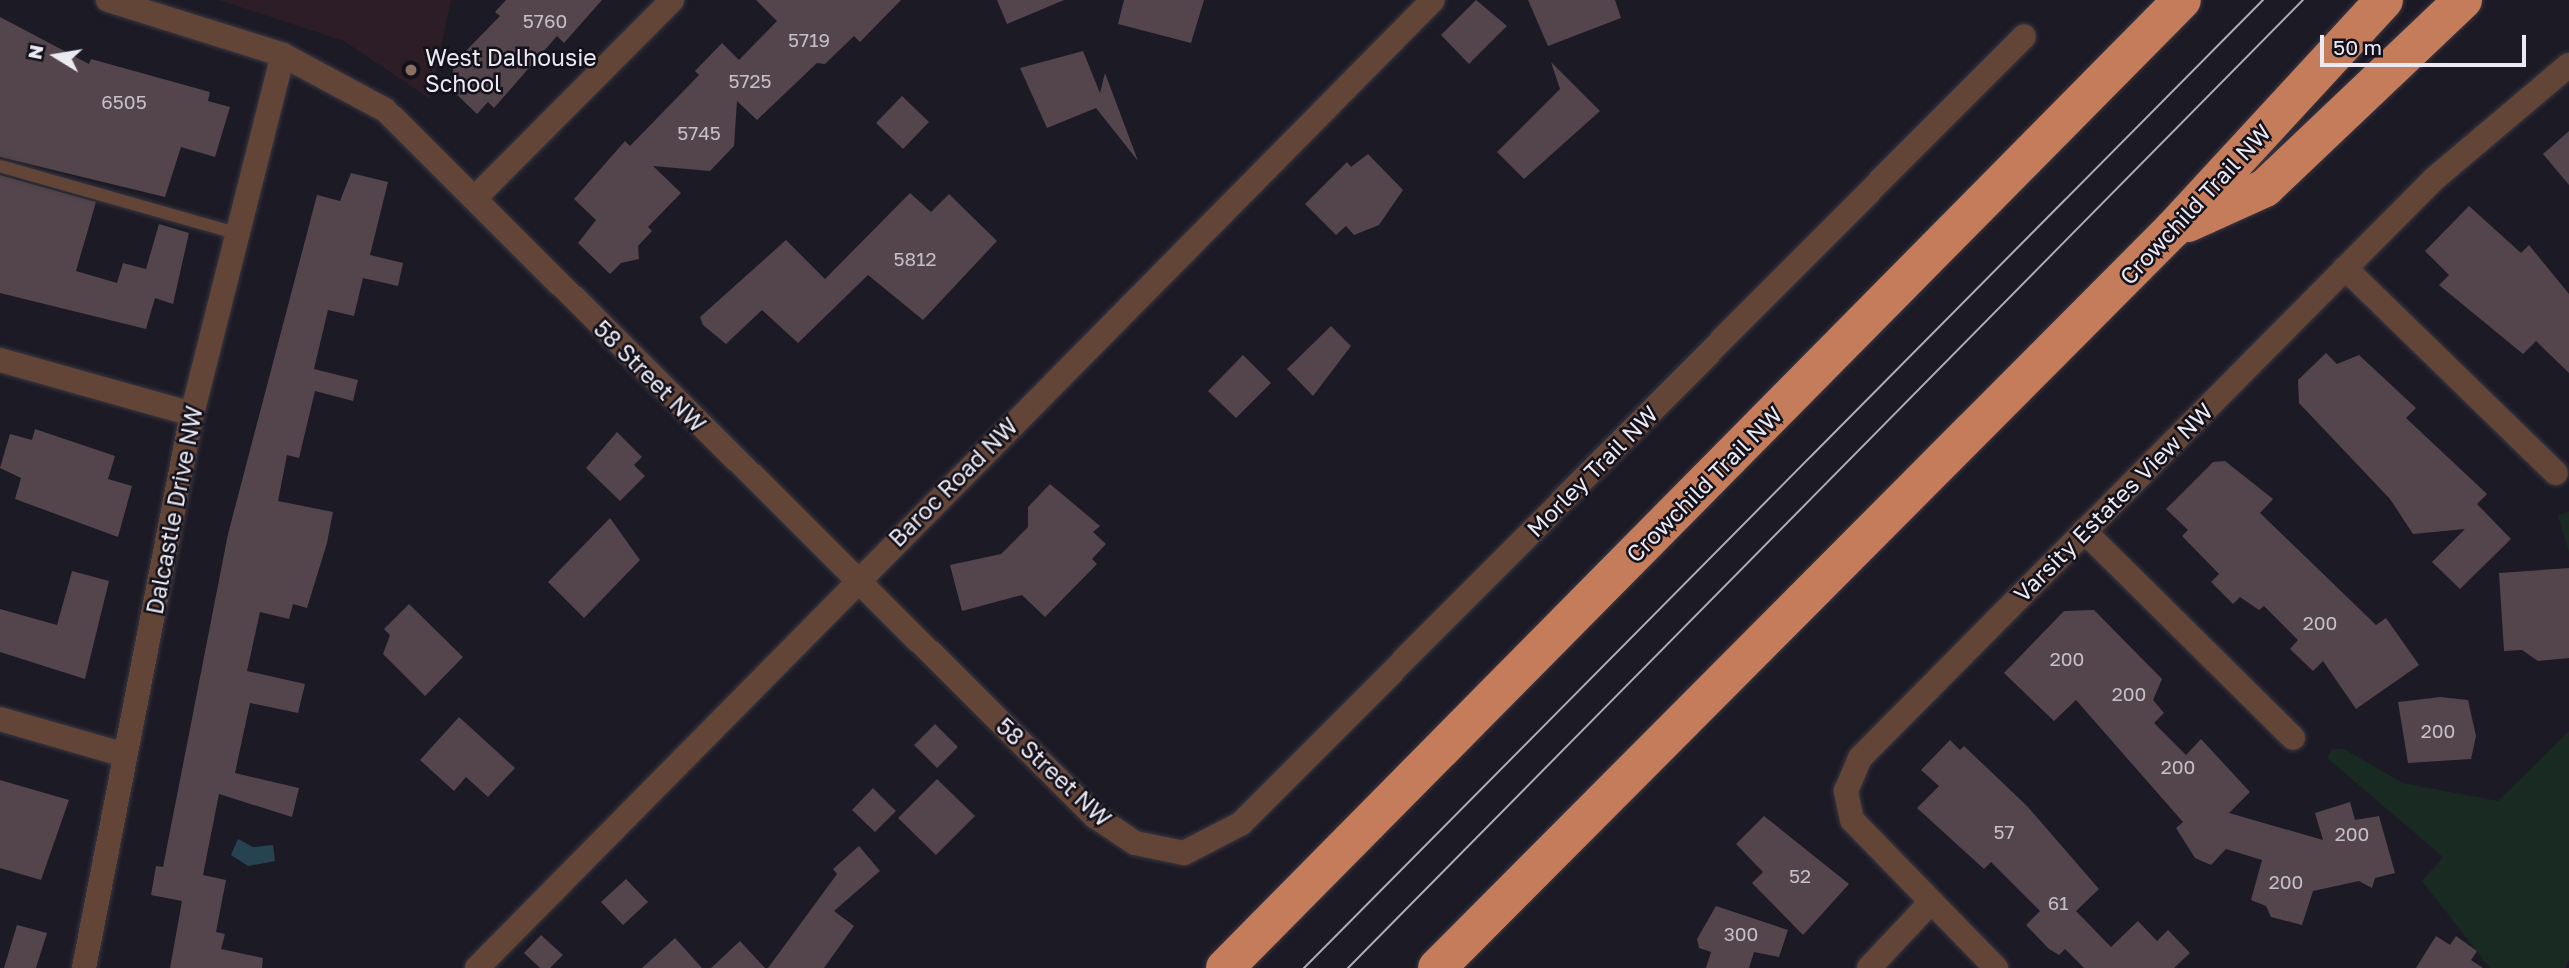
<!DOCTYPE html>
<style>
body{margin:0}
#map{position:relative;width:2569px;height:968px;overflow:hidden;background:#1c1a25;font-family:"Golos Text",sans-serif}
div>[style]{position:absolute}
.education>*{inset:0;background:#2d1d26}
.green>*{inset:0;background:#182a22}
.water>*{inset:0;background:#274352}
.building>*{inset:0;background:#53454b}
.roads{filter:drop-shadow(0 0 2px #393742) drop-shadow(0 0 2px #393742)}
.service>*{height:12px;margin:-6px;padding:0 6px;transform-origin:6px;border-radius:6px;background:#624537}
.minor>*{height:24px;margin:-12px;padding:0 12px;transform-origin:12px;border-radius:12px;background:#624537}
.motorway>*{height:38px;margin:-19px;padding:0 19px;transform-origin:19px;border-radius:19px;background:#c57c5a}
.tram>*{height:2px;margin:-1px;padding:0 1px;transform-origin:1px;border-radius:1px;background:#adabb4}
.dots>*{width:19px;height:19px;translate:-50% -50%;box-sizing:border-box;border:4px solid #13111b;border-radius:50%}
span{translate:-50% -50%;white-space:nowrap;text-align:center;line-height:1.15;-webkit-text-stroke:5px #13111b;paint-order:stroke}
.number-label{font-size:19px;color:#c5c0c8}
.number-label span{-webkit-text-stroke-width:0}
.poi-label{font-size:23px;color:#ebe9f1}
.left{translate:0 -50%;text-align:left}
.street-label{font-size:23px;color:#ebe9f1}
.north{position:absolute;left:21px;top:21px;width:70px;height:70px;-webkit-text-stroke:5px #13111b;paint-order:stroke;rotate:281deg;font-size:19px;font-weight:700;line-height:28px;text-align:center;color:#ebe9f1}
.north::after{content:'';display:block;margin:auto;width:24px;height:32px;background:#ebe9f1;clip-path:polygon(50% 0,100% 100%,50% 72%,0 100%)}
.scale{position:absolute;left:2320px;top:35px;width:206px;height:32px;box-sizing:border-box;border:4px solid #ebe9f1;border-top:0;padding-left:9px;font-size:21px;line-height:24px;white-space:nowrap;color:#ebe9f1;-webkit-text-stroke:5px #13111b;paint-order:stroke}
</style>
<div id="map">
<div class="education">
<i style="clip-path:polygon(219px 0,451px 0,430px 99px,344px 41px)"></i>
</div>
<div class="green">
<i style="clip-path:polygon(2569px 511px,2569px 552px,2558px 516px)"></i>
<i style="clip-path:polygon(2569px 731px,2569px 960px,2565px 968px,2490px 968px,2422px 881px,2443px 857px,2327px 758px,2332px 749px,2344px 749px,2403px 783px,2498px 801px)"></i>
</div>
<div class="water">
<i style="clip-path:polygon(238px 839px,253px 847px,273px 845px,275px 861px,248px 866px,231px 855px)"></i>
</div>
<div class="building">
<i style="clip-path:polygon(506px 0,602px 0,564px 43px,557px 36px,494px 108px,488px 102px,477px 114px,449px 87px,455px 62px,500px 16px,495px 12px)"></i>
<i style="clip-path:polygon(756px 0,901px 0,860px 42px,854px 36px,825px 64px,817px 63px,757px 120px,737px 101px,734px 146px,710px 171px,653px 166px,681px 193px,648px 227px,652px 231px,638px 246px,639px 259px,621px 263px,610px 274px,578px 243px,596px 220px,574px 199px,625px 141px,630px 146px,699px 75px,695px 71px,722px 43px,739px 60px,777px 21px)"></i>
<i style="clip-path:polygon(997px 0,1064px 0,1007px 24px)"></i>
<i style="clip-path:polygon(1124px 0,1204px 0,1191px 43px,1118px 24px)"></i>
<i style="clip-path:polygon(1476px 0,1507px 26px,1469px 64px,1441px 35px)"></i>
<i style="clip-path:polygon(1528px 0,1615px 0,1621px 18px,1548px 46px)"></i>
<i style="clip-path:polygon(0 17px,89px 64px,91px 59px,210px 92px,208px 101px,230px 107px,215px 157px,181px 147px,165px 197px,0 157px)"></i>
<i style="clip-path:polygon(1083px 51px,1100px 93px,1105px 73px,1138px 161px,1096px 108px,1047px 128px,1020px 68px)"></i>
<i style="clip-path:polygon(1551px 62px,1600px 111px,1524px 179px,1497px 152px,1560px 89px)"></i>
<i style="clip-path:polygon(902px 96px,929px 122px,903px 149px,876px 123px)"></i>
<i style="clip-path:polygon(2569px 131px,2569px 185px,2543px 154px)"></i>
<i style="clip-path:polygon(1368px 154px,1403px 190px,1379px 225px,1354px 235px,1346px 226px,1336px 235px,1305px 204px,1347px 162px,1351px 167px)"></i>
<i style="clip-path:polygon(351px 173px,388px 182px,370px 255px,403px 263px,398px 286px,363px 278px,354px 316px,328px 310px,314px 369px,358px 380px,353px 401px,315px 391px,299px 458px,287px 455px,278px 501px,333px 512px,327px 543px,307px 608px,293px 604px,289px 619px,260px 612px,247px 671px,305px 684px,298px 713px,250px 703px,235px 773px,299px 788px,292px 817px,219px 794px,203px 875px,226px 880px,216px 932px,225px 934px,221px 949px,263px 958px,262px 968px,170px 968px,182px 901px,151px 895px,156px 866px,163px 867px,228px 534px,317px 195px,340px 201px)"></i>
<i style="clip-path:polygon(0 175px,96px 202px,76px 271px,117px 283px,123px 263px,146px 269px,159px 224px,189px 233px,173px 304px,155px 298px,146px 329px,0 293px)"></i>
<i style="clip-path:polygon(910px 193px,931px 212px,949px 194px,997px 241px,923px 320px,868px 275px,798px 343px,762px 310px,726px 344px,703px 325px,700px 317px,786px 240px,825px 279px)"></i>
<i style="clip-path:polygon(2469px 206px,2521px 253px,2529px 245px,2569px 294px,2569px 373px,2536px 341px,2523px 354px,2439px 285px,2449px 275px,2425px 251px)"></i>
<i style="clip-path:polygon(1331px 326px,1351px 346px,1313px 396px,1287px 369px)"></i>
<i style="clip-path:polygon(2326px 353px,2337px 364px,2359px 355px,2416px 408px,2406px 418px,2487px 494px,2477px 504px,2511px 539px,2460px 589px,2432px 562px,2465px 529px,2413px 534px,2390px 499px,2299px 403px,2298px 380px)"></i>
<i style="clip-path:polygon(1243px 355px,1271px 383px,1236px 418px,1208px 391px)"></i>
<i style="clip-path:polygon(35px 429px,115px 456px,108px 479px,132px 486px,118px 537px,15px 499px,21px 478px,0 468px,10px 434px,32px 440px)"></i>
<i style="clip-path:polygon(617px 432px,642px 457px,634px 465px,645px 476px,620px 501px,586px 468px)"></i>
<i style="clip-path:polygon(2225px 461px,2273px 499px,2260px 513px,2376px 625px,2386px 618px,2419px 665px,2356px 709px,2323px 661px,2313px 671px,2290px 649px,2298px 640px,2264px 606px,2259px 610px,2240px 597px,2233px 604px,2211px 582px,2219px 574px,2182px 536px,2188px 530px,2166px 509px,2213px 462px)"></i>
<i style="clip-path:polygon(1050px 484px,1100px 526px,1093px 532px,1106px 544px,1092px 559px,1097px 564px,1045px 617px,1022px 595px,962px 611px,950px 565px,1001px 554px,1028px 527px,1028px 507px)"></i>
<i style="clip-path:polygon(610px 518px,640px 560px,584px 618px,548px 582px)"></i>
<i style="clip-path:polygon(2569px 568px,2569px 658px,2538px 661px,2522px 650px,2504px 651px,2499px 573px)"></i>
<i style="clip-path:polygon(72px 571px,109px 581px,85px 679px,0 652px,0 609px,57px 625px)"></i>
<i style="clip-path:polygon(409px 604px,463px 657px,425px 696px,383px 654px,390px 635px,384px 629px)"></i>
<i style="clip-path:polygon(2094px 610px,2162px 679px,2153px 700px,2164px 713px,2154px 723px,2186px 755px,2201px 739px,2250px 792px,2229px 813px,2323px 840px,2315px 813px,2350px 802px,2355px 820px,2379px 816px,2395px 873px,2375px 878px,2372px 888px,2359px 881px,2313px 891px,2302px 925px,2271px 917px,2266px 906px,2251px 900px,2262px 860px,2226px 849px,2211px 865px,2195px 858px,2176px 828px,2183px 822px,2076px 700px,2054px 721px,2004px 673px,2064px 611px)"></i>
<i style="clip-path:polygon(2440px 697px,2468px 700px,2476px 736px,2471px 759px,2408px 763px,2398px 702px)"></i>
<i style="clip-path:polygon(459px 717px,515px 768px,488px 797px,466px 777px,454px 791px,420px 760px)"></i>
<i style="clip-path:polygon(935px 724px,958px 747px,937px 768px,914px 745px)"></i>
<i style="clip-path:polygon(1950px 740px,1960px 750px,1964px 746px,2027px 806px,2099px 889px,2076px 911px,2111px 947px,2138px 921px,2157px 941px,2168px 930px,2190px 953px,2174px 968px,2084px 968px,2065px 949px,2059px 955px,2049px 949px,2026px 925px,2040px 911px,1991px 862px,1984px 869px,1917px 808px,1939px 786px,1921px 770px)"></i>
<i style="clip-path:polygon(937px 779px,975px 816px,936px 855px,898px 818px)"></i>
<i style="clip-path:polygon(0 780px,69px 800px,41px 880px,0 868px)"></i>
<i style="clip-path:polygon(873px 788px,896px 811px,875px 832px,852px 810px)"></i>
<i style="clip-path:polygon(1764px 816px,1849px 884px,1803px 935px,1752px 883px,1763px 872px,1736px 844px)"></i>
<i style="clip-path:polygon(859px 846px,880px 871px,834px 911px,854px 926px,824px 968px,768px 968px,837px 874px,833px 869px)"></i>
<i style="clip-path:polygon(626px 879px,648px 902px,623px 925px,601px 902px)"></i>
<i style="clip-path:polygon(1716px 906px,1788px 930px,1779px 957px,1754px 952px,1749px 968px,1706px 968px,1711px 952px,1699px 948px,1697px 939px)"></i>
<i style="clip-path:polygon(17px 925px,47px 933px,36px 968px,4px 968px)"></i>
<i style="clip-path:polygon(541px 935px,563px 955px,550px 968px,540px 968px,524px 953px)"></i>
<i style="clip-path:polygon(2436px 936px,2450px 945px,2456px 936px,2477px 951px,2471px 960px,2483px 968px,2416px 968px)"></i>
<i style="clip-path:polygon(675px 938px,702px 968px,642px 968px)"></i>
<i style="clip-path:polygon(740px 941px,765px 968px,711px 968px)"></i>
</div>
<div class="roads">
<div class="service">
<i style="left:0;top:166px;width:248px;rotate:15.9deg"></i>
</div>
<div class="minor">
<i style="left:108px;top:0;width:183px;rotate:17.4deg"></i>
<i style="left:283px;top:55px;width:116px;rotate:28.3deg"></i>
<i style="left:385px;top:110px;width:1003px;rotate:44.84deg"></i>
<i style="left:1096px;top:817px;width:47px;rotate:33.7deg"></i>
<i style="left:1135px;top:843px;width:50px;rotate:11.5deg"></i>
<i style="left:1184px;top:853px;width:65px;rotate:-27.3deg"></i>
<i style="left:1242px;top:823px;width:1109px;rotate:-45.18deg"></i>
<i style="left:475px;top:198px;width:279px;rotate:-45.1deg"></i>
<i style="left:2345px;top:268px;width:294px;rotate:44.2deg"></i>
<i style="left:0;top:360px;width:199px;rotate:15.7deg"></i>
<i style="left:2084px;top:531px;width:294px;rotate:44.7deg"></i>
<i style="left:0;top:719px;width:130px;rotate:16.1deg"></i>
<i style="left:84px;top:968px;width:564px;rotate:-78.97deg"></i>
<i style="left:192px;top:414px;width:370px;rotate:-75.8deg"></i>
<i style="left:477px;top:968px;width:1360px;rotate:-45.36deg"></i>
<i style="left:1869px;top:968px;width:89px;rotate:-46.8deg"></i>
<i style="left:1996px;top:968px;width:206px;rotate:-134.2deg"></i>
<i style="left:1852px;top:820px;width:30px;rotate:-102deg"></i>
<i style="left:1846px;top:791px;width:36px;rotate:-67deg"></i>
<i style="left:1860px;top:758px;width:815px;rotate:-45.25deg"></i>
<i style="left:2434px;top:179px;width:177px;rotate:-40.2deg"></i>
</div>
<div class="motorway">
<i style="left:2188px;top:223px;width:85px;rotate:-24.4deg"></i>
<i style="left:2265px;top:188px;width:273px;rotate:-43.5deg"></i>
<i style="left:1225px;top:968px;width:1361px;rotate:-45.33deg"></i>
<i style="left:1437px;top:968px;width:1043px;rotate:-45.12deg"></i>
<i style="left:2173px;top:229px;width:311px;rotate:-47.3deg"></i>
</div>
</div>
<div class="tram">
<i style="left:1304px;top:968px;width:1363px;rotate:-45.27deg"></i>
<i style="left:1348px;top:968px;width:1360px;rotate:-45.39deg"></i>
</div>
<div class="dots">
<i style="left:411px;top:70px;background:#8d6e63"></i>
</div>
<div class="number-label">
<span style="left:545px;top:21px">5760</span>
<span style="left:809px;top:40px">5719</span>
<span style="left:750px;top:81px">5725</span>
<span style="left:124px;top:102px">6505</span>
<span style="left:699px;top:133px">5745</span>
<span style="left:915px;top:259px">5812</span>
<span style="left:2320px;top:623px">200</span>
<span style="left:2067px;top:659px">200</span>
<span style="left:2129px;top:694px">200</span>
<span style="left:2438px;top:731px">200</span>
<span style="left:2178px;top:767px">200</span>
<span style="left:2004px;top:832px">57</span>
<span style="left:2352px;top:834px">200</span>
<span style="left:1800px;top:876px">52</span>
<span style="left:2286px;top:882px">200</span>
<span style="left:2058px;top:903px">61</span>
<span style="left:1741px;top:934px">300</span>
</div>
<div class="poi-label">
<span class="left" style="left:425px;top:70px">West Dalhousie<br>School</span>
</div>
<div class="street-label">
<span style="left:2195px;top:204px;rotate:-47deg">Crowchild Trail NW</span>
<span style="left:650px;top:376px;rotate:45deg">58 Street NW</span>
<span style="left:1592px;top:471px;rotate:-45deg">Morley Trail NW</span>
<span style="left:953px;top:482px;rotate:-45deg">Baroc Road NW</span>
<span style="left:1704px;top:484px;rotate:-45deg">Crowchild Trail NW</span>
<span style="left:2113px;top:502px;rotate:-45deg">Varsity Estates View NW</span>
<span style="left:174px;top:510px;rotate:-79deg">Dalcastle Drive NW</span>
<span style="left:1054px;top:772px;rotate:43deg">58 Street NW</span>
</div>
<div class="north">N</div>
<div class="scale">50 m</div>
</div>
